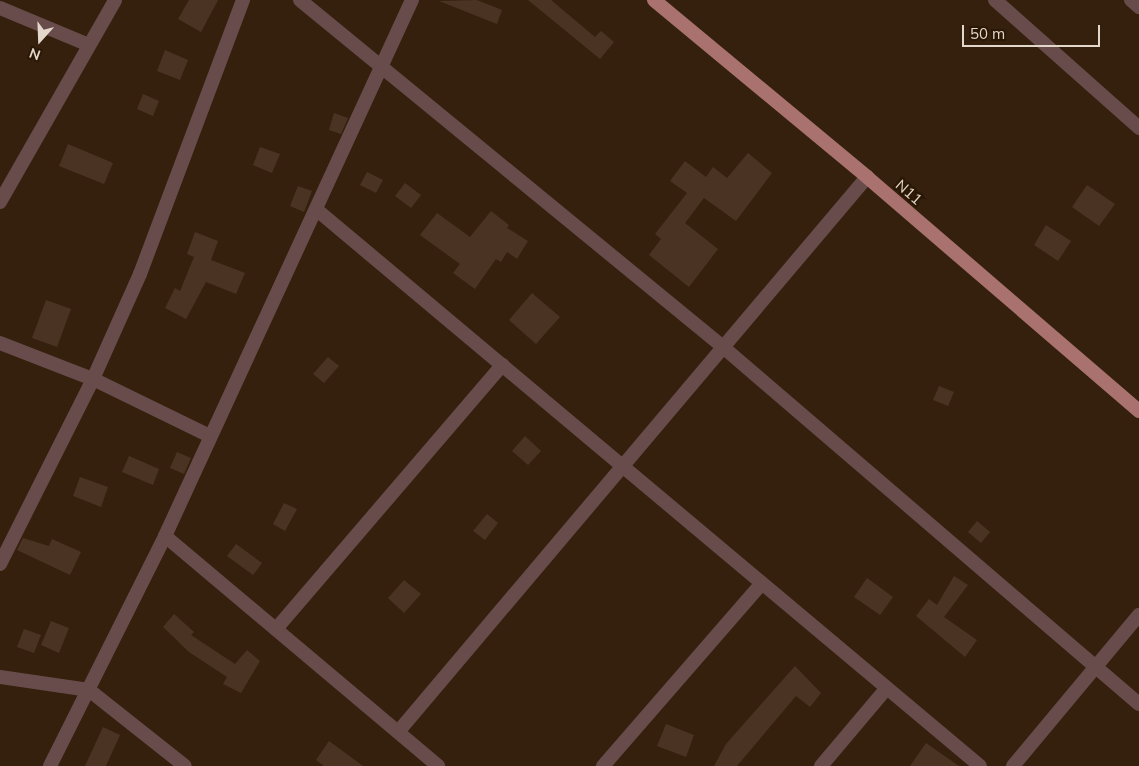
<!DOCTYPE html>
<style>
body{margin:0}
#map{position:relative;width:1139px;height:766px;overflow:hidden;background:#34200d;font-family:Mulish,sans-serif}
div>[style]{position:absolute}
.building>*{inset:0;background:#4b3323}
.minor>*{height:14px;margin:-7px;padding:0 7px;transform-origin:7px;border-radius:7px;background:#684c4b}
.primary>*{height:14px;margin:-7px;padding:0 7px;transform-origin:7px;border-radius:7px;background:#a9726f}
span{translate:-50% -50%;white-space:nowrap;text-align:center;line-height:1.15;-webkit-text-stroke:4.5px #2a1704;paint-order:stroke}
.street-label{font-size:15px;color:#e3d6ca}
.north{position:absolute;left:15px;top:15px;width:50px;height:50px;-webkit-text-stroke:4px #2a1704;paint-order:stroke;rotate:200deg;font-size:14px;font-weight:700;line-height:20px;text-align:center;color:#e3d6ca}
.north::after{content:'';display:block;margin:auto;width:18px;height:22px;background:#e3d6ca;clip-path:polygon(50% 0,100% 100%,50% 72%,0 100%)}
.scale{position:absolute;left:962px;top:25px;width:138px;height:22px;box-sizing:border-box;border:2px solid #e3d6ca;border-top:0;padding-left:6px;font-size:15px;line-height:18px;white-space:nowrap;color:#e3d6ca;-webkit-text-stroke:4px #2a1704;paint-order:stroke}
</style>
<div id="map">
<div class="building">
<i style="clip-path:polygon(189px 0,218px 0,201px 32px,178px 19px)"></i>
<i style="clip-path:polygon(477px 0,502px 10px,497px 24px,439px 1px)"></i>
<i style="clip-path:polygon(528px 0,551px 0,595px 37px,601px 31px,614px 42px,600px 59px)"></i>
<i style="clip-path:polygon(165px 50px,188px 60px,180px 80px,157px 71px)"></i>
<i style="clip-path:polygon(143px 94px,159px 101px,153px 116px,137px 109px)"></i>
<i style="clip-path:polygon(334px 113px,348px 118px,341px 134px,329px 130px)"></i>
<i style="clip-path:polygon(68px 144px,113px 163px,104px 184px,59px 166px)"></i>
<i style="clip-path:polygon(260px 147px,280px 154px,272px 173px,253px 165px)"></i>
<i style="clip-path:polygon(748px 153px,772px 173px,736px 221px,704px 198px,685px 223px,718px 249px,689px 287px,649px 255px,661px 239px,655px 234px,687px 193px,670px 181px,685px 161px,706px 177px,713px 167px,727px 178px)"></i>
<i style="clip-path:polygon(367px 172px,383px 180px,376px 193px,360px 185px)"></i>
<i style="clip-path:polygon(405px 183px,421px 195px,411px 208px,395px 196px)"></i>
<i style="clip-path:polygon(1087px 185px,1115px 204px,1099px 226px,1072px 207px)"></i>
<i style="clip-path:polygon(298px 186px,312px 191px,304px 212px,290px 206px)"></i>
<i style="clip-path:polygon(491px 211px,509px 225px,507px 228px,528px 241px,517px 259px,507px 252px,501px 262px,496px 259px,475px 289px,453px 273px,460px 264px,420px 235px,437px 213px,470px 237px)"></i>
<i style="clip-path:polygon(1046px 225px,1071px 241px,1058px 261px,1034px 245px)"></i>
<i style="clip-path:polygon(195px 232px,218px 241px,211px 260px,245px 273px,236px 294px,206px 282px,186px 319px,165px 308px,175px 288px,180px 291px,194px 257px,187px 254px)"></i>
<i style="clip-path:polygon(532px 293px,560px 317px,536px 344px,509px 320px)"></i>
<i style="clip-path:polygon(46px 300px,71px 309px,57px 347px,32px 338px)"></i>
<i style="clip-path:polygon(328px 357px,339px 366px,324px 383px,313px 374px)"></i>
<i style="clip-path:polygon(939px 386px,954px 392px,948px 406px,933px 400px)"></i>
<i style="clip-path:polygon(525px 436px,541px 451px,528px 465px,512px 451px)"></i>
<i style="clip-path:polygon(177px 452px,191px 458px,184px 474px,170px 468px)"></i>
<i style="clip-path:polygon(129px 456px,159px 469px,153px 485px,122px 472px)"></i>
<i style="clip-path:polygon(80px 477px,108px 487px,101px 507px,73px 496px)"></i>
<i style="clip-path:polygon(284px 503px,297px 509px,285px 531px,273px 524px)"></i>
<i style="clip-path:polygon(487px 514px,498px 523px,485px 540px,473px 531px)"></i>
<i style="clip-path:polygon(977px 521px,990px 532px,981px 543px,968px 532px)"></i>
<i style="clip-path:polygon(23px 538px,49px 546px,52px 539px,81px 552px,70px 575px,17px 550px)"></i>
<i style="clip-path:polygon(236px 544px,262px 563px,253px 575px,227px 556px)"></i>
<i style="clip-path:polygon(954px 576px,968px 585px,944px 617px,977px 640px,965px 657px,916px 616px,929px 599px,937px 605px)"></i>
<i style="clip-path:polygon(867px 578px,893px 597px,880px 615px,854px 597px)"></i>
<i style="clip-path:polygon(404px 580px,421px 594px,404px 613px,388px 598px)"></i>
<i style="clip-path:polygon(174px 614px,194px 632px,191px 635px,235px 664px,247px 650px,260px 661px,241px 693px,223px 684px,227px 677px,189px 652px,163px 627px)"></i>
<i style="clip-path:polygon(51px 621px,69px 628px,59px 653px,41px 645px)"></i>
<i style="clip-path:polygon(24px 629px,41px 635px,34px 653px,17px 647px)"></i>
<i style="clip-path:polygon(795px 666px,821px 693px,810px 707px,796px 696px,737px 766px,714px 766px,726px 744px)"></i>
<i style="clip-path:polygon(666px 724px,694px 735px,686px 757px,657px 746px)"></i>
<i style="clip-path:polygon(103px 727px,120px 735px,106px 766px,85px 766px)"></i>
<i style="clip-path:polygon(329px 741px,363px 766px,324px 766px,316px 760px)"></i>
<i style="clip-path:polygon(926px 743px,959px 766px,910px 766px)"></i>
</div>
<div class="minor">
<i style="left:300px;top:0;width:547px;rotate:39.36deg"></i>
<i style="left:723px;top:347px;width:548px;rotate:40.64deg"></i>
<i style="left:995px;top:0;width:193px;rotate:41.6deg"></i>
<i style="left:1131px;top:0;width:11px;rotate:41deg"></i>
<i style="left:0;top:8px;width:96px;rotate:22.6deg"></i>
<i style="left:0;top:202px;width:232px;rotate:-60.3deg"></i>
<i style="left:317px;top:210px;width:865px;rotate:39.98deg"></i>
<i style="left:0;top:343px;width:100px;rotate:21.2deg"></i>
<i style="left:93px;top:379px;width:130px;rotate:26deg"></i>
<i style="left:165px;top:536px;width:357px;rotate:40.1deg"></i>
<i style="left:0;top:564px;width:207px;rotate:-63.3deg"></i>
<i style="left:93px;top:379px;width:115px;rotate:-65.9deg"></i>
<i style="left:140px;top:274px;width:293px;rotate:-69.4deg"></i>
<i style="left:276px;top:629px;width:348px;rotate:-49.4deg"></i>
<i style="left:0;top:677px;width:90px;rotate:8.3deg"></i>
<i style="left:89px;top:690px;width:122px;rotate:38.4deg"></i>
<i style="left:398px;top:732px;width:727px;rotate:-49.8deg"></i>
<i style="left:50px;top:766px;width:257px;rotate:-63.4deg"></i>
<i style="left:165px;top:536px;width:590px;rotate:-65.26deg"></i>
<i style="left:603px;top:766px;width:241px;rotate:-49deg"></i>
<i style="left:821px;top:766px;width:102px;rotate:-49.8deg"></i>
<i style="left:1013px;top:766px;width:197px;rotate:-50.2deg"></i>
</div>
<div class="primary">
<i style="left:654px;top:0;width:277px;rotate:39.7deg"></i>
<i style="left:867px;top:177px;width:359px;rotate:40.7deg"></i>
</div>
<div class="street-label">
<span style="left:909px;top:192px;rotate:41deg">N11</span>
</div>
<div class="north">N</div>
<div class="scale">50 m</div>
</div>
